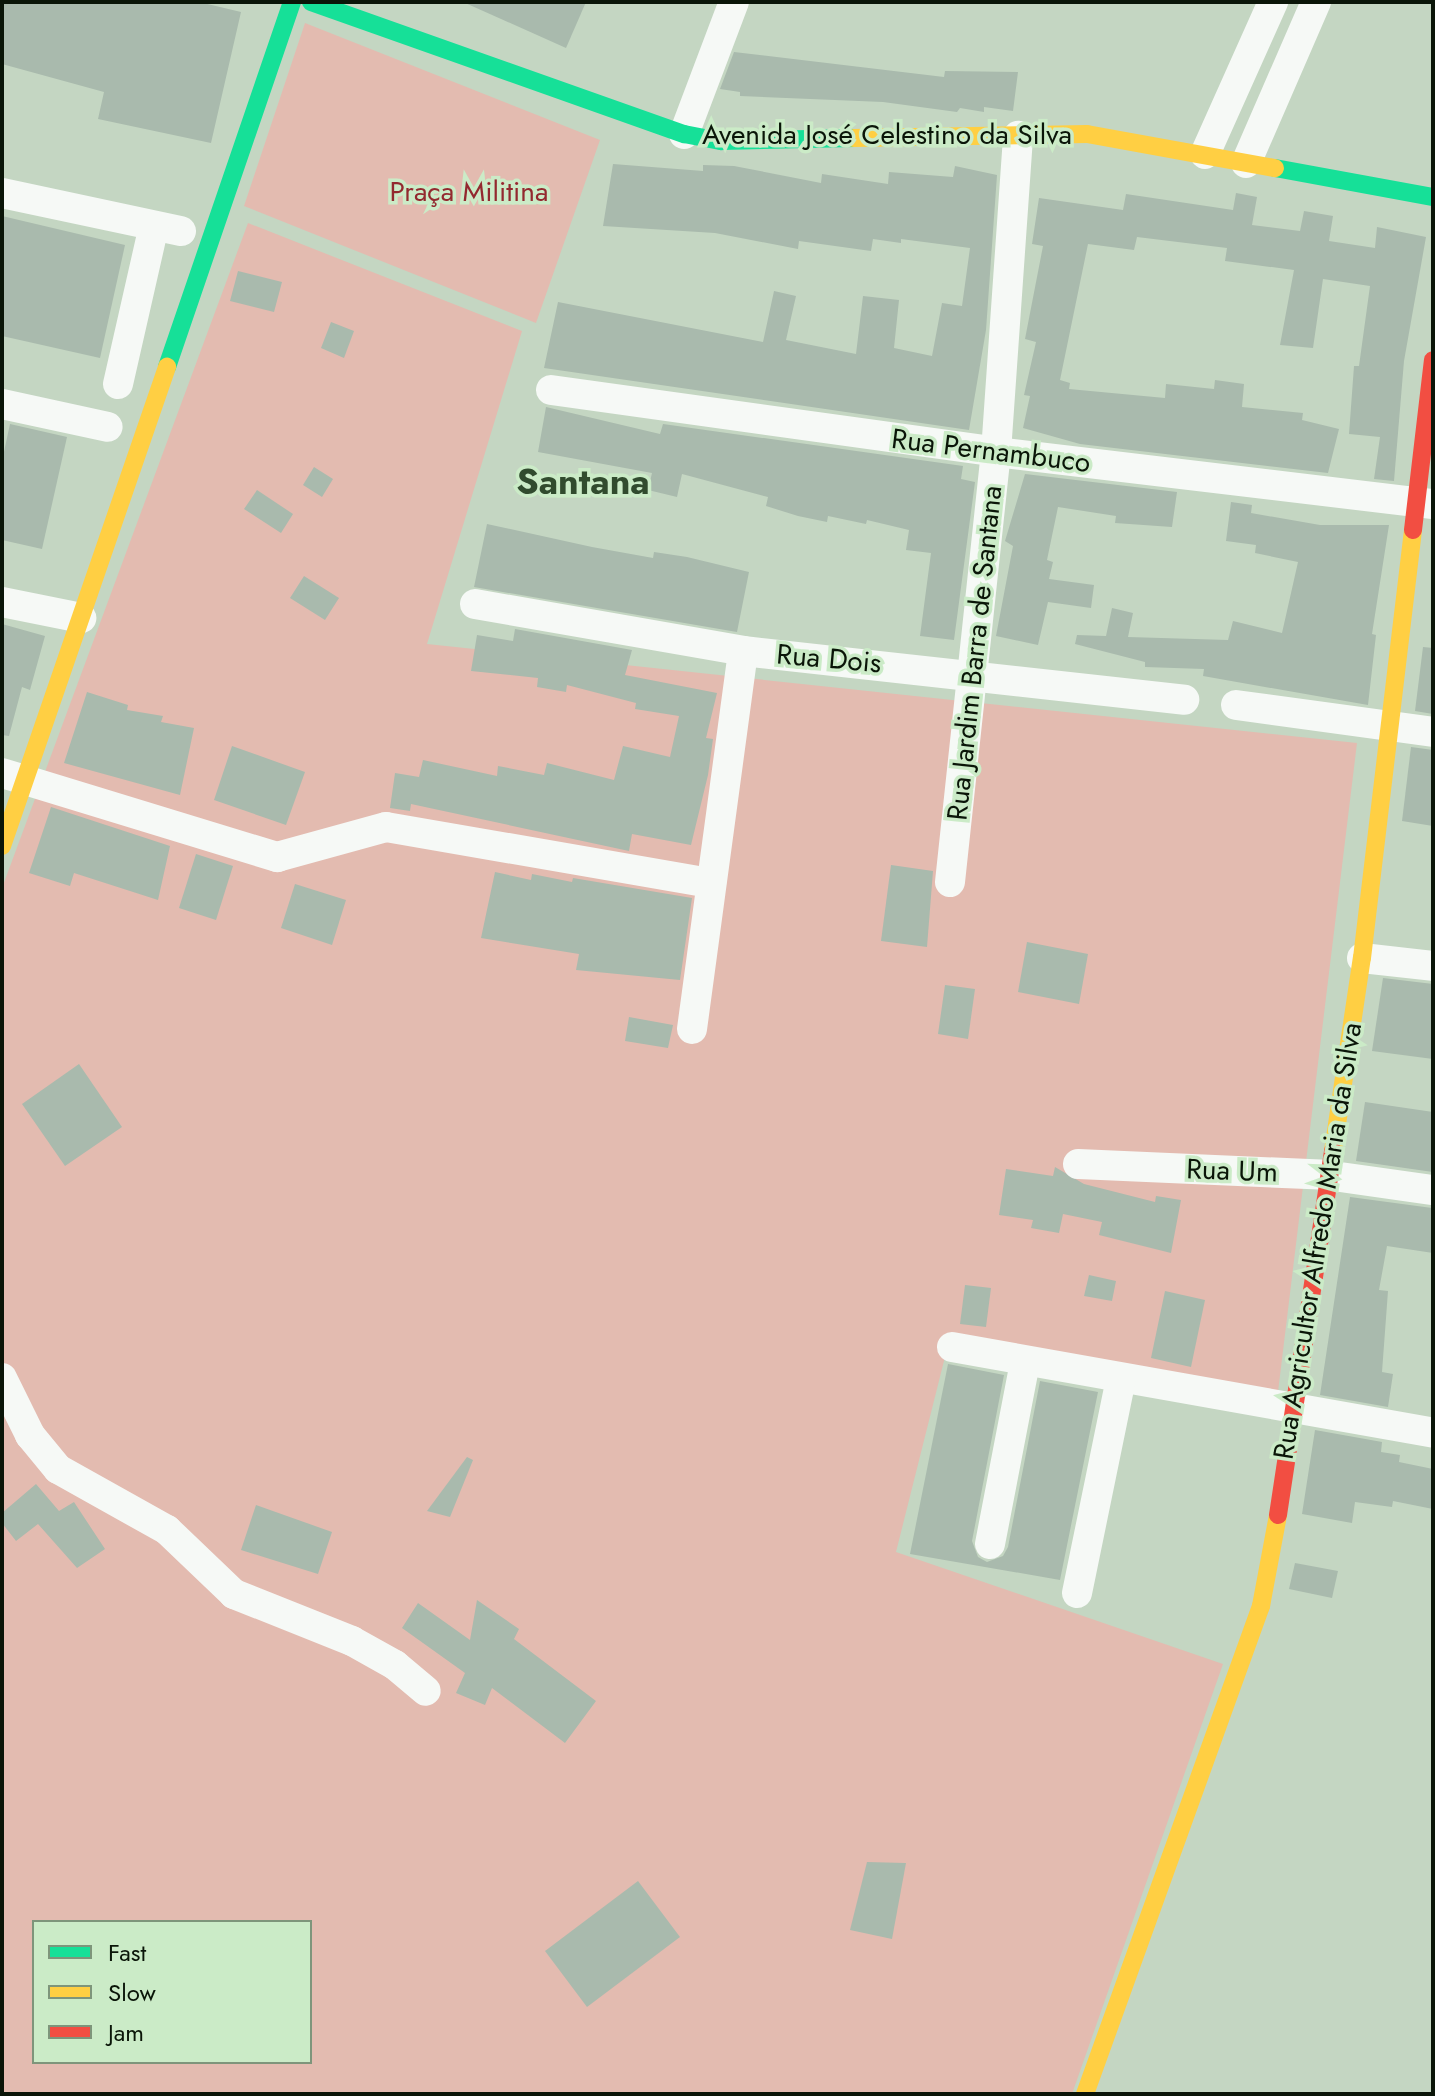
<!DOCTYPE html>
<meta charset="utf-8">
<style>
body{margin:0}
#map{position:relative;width:1435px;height:2096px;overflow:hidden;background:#c4d6c2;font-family:Jost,sans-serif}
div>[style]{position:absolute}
.green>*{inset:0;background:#e3bbb0}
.building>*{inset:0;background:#a9baad}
.street>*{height:30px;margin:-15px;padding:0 15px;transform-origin:15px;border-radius:15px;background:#f6f9f6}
.fast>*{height:18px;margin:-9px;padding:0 9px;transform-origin:9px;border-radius:9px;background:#16e098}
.slow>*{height:18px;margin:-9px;padding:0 9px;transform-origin:9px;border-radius:9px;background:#ffcf43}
.jam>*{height:18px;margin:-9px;padding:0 9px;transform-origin:9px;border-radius:9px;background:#f24e42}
span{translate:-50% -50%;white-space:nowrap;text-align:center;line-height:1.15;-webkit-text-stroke:7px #cbebc7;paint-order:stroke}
.street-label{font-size:28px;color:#0a1508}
.park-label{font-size:28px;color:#93292f}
.district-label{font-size:36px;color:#314b2e;font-weight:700}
.frame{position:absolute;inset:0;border:4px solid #0a1508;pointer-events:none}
.legend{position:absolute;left:32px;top:1920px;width:280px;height:144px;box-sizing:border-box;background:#cbebc7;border:2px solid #7e957b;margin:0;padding:10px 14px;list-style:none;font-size:24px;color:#0a1508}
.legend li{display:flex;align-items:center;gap:16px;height:40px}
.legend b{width:40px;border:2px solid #7e957b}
</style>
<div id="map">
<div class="green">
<i style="clip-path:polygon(305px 23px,600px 140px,536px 323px,244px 206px)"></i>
<i style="clip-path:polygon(evenodd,248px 223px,522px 331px,427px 644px,1357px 743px,1278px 1392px,950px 1337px,896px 1552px,1223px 1664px,1072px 2094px,2px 2094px,2px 888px,248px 223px,34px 1922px,310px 1922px,310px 2062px,34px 2062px,34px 1922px)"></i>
</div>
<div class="building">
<i style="clip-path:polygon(2px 2px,199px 2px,241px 12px,211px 143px,98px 119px,104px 92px,2px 64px)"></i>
<i style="clip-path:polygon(463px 2px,586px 2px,566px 48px)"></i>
<i style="clip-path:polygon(734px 52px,944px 77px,945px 71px,1018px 72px,1013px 111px,984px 107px,984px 112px,960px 108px,957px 112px,883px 102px,740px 96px,740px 92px,720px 89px)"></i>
<i style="clip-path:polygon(613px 164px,703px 171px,703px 165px,734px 166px,821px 183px,822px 174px,888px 184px,889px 172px,953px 177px,955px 166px,997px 175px,986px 330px,969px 430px,544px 368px,558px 302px,763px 342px,774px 291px,796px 296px,786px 340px,856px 354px,863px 296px,899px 300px,894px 348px,932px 356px,942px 303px,962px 306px,970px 248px,901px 239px,901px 243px,873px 239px,871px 251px,799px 241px,798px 249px,715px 233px,603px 226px)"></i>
<i style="clip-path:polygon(1236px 193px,1257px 197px,1252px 225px,1300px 231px,1304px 211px,1333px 216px,1329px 241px,1375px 248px,1377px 227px,1426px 237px,1404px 361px,1394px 481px,1374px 479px,1380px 437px,1349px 434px,1354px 366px,1359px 366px,1370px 286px,1323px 279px,1313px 348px,1280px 345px,1294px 270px,1225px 261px,1227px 248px,1137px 237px,1134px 250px,1088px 244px,1060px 380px,1070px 383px,1069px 389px,1165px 398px,1166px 384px,1214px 389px,1215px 380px,1244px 384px,1242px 407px,1303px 413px,1302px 420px,1339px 429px,1328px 473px,1080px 444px,1023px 428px,1030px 396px,1024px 395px,1036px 342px,1025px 339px,1043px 246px,1032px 244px,1039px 198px,1123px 210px,1126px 194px,1233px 210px)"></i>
<i style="clip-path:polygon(2px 216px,125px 245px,100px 358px,2px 336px)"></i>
<i style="clip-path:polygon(238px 271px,282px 282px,274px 312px,230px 301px)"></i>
<i style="clip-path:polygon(331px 322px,354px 331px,344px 358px,321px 348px)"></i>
<i style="clip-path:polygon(546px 407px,660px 434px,663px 424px,963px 466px,961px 479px,975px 482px,954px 640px,920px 636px,931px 553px,906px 550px,909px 530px,867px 520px,866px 524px,828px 516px,827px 522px,798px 516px,766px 506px,768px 497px,682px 474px,677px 497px,648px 490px,652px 473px,538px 452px)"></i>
<i style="clip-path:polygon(10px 424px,67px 437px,42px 549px,2px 540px,2px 461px)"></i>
<i style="clip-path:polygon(314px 467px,333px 479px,322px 497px,303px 485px)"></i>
<i style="clip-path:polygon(1025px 474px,1177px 492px,1172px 527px,1115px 523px,1116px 516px,1058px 507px,1047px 560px,1053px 562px,1049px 579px,1094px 585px,1091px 608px,1048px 602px,1038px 645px,996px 636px,1013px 546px,1005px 541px)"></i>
<i style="clip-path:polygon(257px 490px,293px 514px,281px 533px,244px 509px)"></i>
<i style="clip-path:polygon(1231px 502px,1252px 505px,1251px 513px,1320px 525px,1389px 525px,1372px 634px,1376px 635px,1368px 705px,1203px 676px,1204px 669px,1145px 667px,1145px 662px,1075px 644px,1077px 635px,1106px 636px,1112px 608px,1133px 613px,1128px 637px,1228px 640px,1233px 621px,1282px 633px,1298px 562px,1255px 553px,1256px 545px,1226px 541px)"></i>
<i style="clip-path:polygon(487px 524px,592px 547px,653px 558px,654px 552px,687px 557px,749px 572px,737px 632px,474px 587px)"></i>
<i style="clip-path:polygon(304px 576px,339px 598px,325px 620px,290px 598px)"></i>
<i style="clip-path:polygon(2px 624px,45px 636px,30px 690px,22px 687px,9px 736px,2px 735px)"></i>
<i style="clip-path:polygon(515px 629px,632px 650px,625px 675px,717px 693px,706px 738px,713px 739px,708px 775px,691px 845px,632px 834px,629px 851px,411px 804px,410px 811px,390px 808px,395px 773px,419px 777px,423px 760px,497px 776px,498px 766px,544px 775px,547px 763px,614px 780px,623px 746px,670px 757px,679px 716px,635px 709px,636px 703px,567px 685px,566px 692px,537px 687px,538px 678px,471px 671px,477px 635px,513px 641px)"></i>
<i style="clip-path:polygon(1423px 647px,1433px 648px,1433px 714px,1415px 711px)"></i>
<i style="clip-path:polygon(87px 692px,128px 705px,127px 710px,163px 716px,161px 722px,194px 728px,180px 795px,64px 763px)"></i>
<i style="clip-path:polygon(232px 746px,305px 772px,286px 825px,214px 800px)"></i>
<i style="clip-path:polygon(1411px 747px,1433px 750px,1433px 826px,1402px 821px)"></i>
<i style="clip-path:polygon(51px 807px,170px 846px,158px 900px,74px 873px,70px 886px,29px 873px)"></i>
<i style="clip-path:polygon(196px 854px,233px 866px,216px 920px,179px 908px)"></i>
<i style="clip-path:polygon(891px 865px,933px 871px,927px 947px,881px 941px)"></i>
<i style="clip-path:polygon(495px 872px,531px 880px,532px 874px,572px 882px,573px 878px,692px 898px,680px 980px,576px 970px,579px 954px,481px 938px)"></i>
<i style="clip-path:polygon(295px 884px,346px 900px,332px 945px,281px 928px)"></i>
<i style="clip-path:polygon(1027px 942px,1088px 954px,1079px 1004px,1018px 992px)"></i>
<i style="clip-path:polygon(1383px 978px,1433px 984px,1433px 1059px,1372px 1051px)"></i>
<i style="clip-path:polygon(945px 985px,975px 989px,968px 1039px,938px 1034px)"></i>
<i style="clip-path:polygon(629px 1017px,673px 1025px,668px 1048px,625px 1041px)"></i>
<i style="clip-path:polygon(79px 1064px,122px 1127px,65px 1166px,22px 1104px)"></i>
<i style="clip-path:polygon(1365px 1102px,1433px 1112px,1433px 1172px,1356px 1161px)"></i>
<i style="clip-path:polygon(1055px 1167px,1084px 1184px,1155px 1202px,1156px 1196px,1181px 1200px,1171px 1253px,1099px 1235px,1102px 1222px,1063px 1214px,1059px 1233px,1031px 1228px,1033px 1220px,999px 1215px,1006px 1169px,1053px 1176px)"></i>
<i style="clip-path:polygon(1350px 1197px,1432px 1208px,1433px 1253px,1387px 1246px,1379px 1290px,1388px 1291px,1382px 1372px,1393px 1374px,1388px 1407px,1320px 1395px)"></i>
<i style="clip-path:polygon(1089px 1275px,1116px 1281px,1112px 1301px,1084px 1296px)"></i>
<i style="clip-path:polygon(965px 1285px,991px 1288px,986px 1327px,960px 1324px)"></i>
<i style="clip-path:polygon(1165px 1291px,1205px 1300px,1191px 1367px,1151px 1358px)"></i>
<i style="clip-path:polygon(948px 1364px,1004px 1375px,972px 1541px,978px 1557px,987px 1562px,1003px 1556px,1008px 1547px,1040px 1381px,1098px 1392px,1060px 1580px,910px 1554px)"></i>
<i style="clip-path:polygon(1315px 1430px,1382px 1442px,1381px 1452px,1400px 1455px,1399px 1462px,1433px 1469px,1433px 1509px,1393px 1501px,1392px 1507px,1355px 1502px,1352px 1523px,1302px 1514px)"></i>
<i style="clip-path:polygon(467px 1457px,473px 1460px,450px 1517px,427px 1511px)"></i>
<i style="clip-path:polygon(36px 1484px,59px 1511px,74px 1502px,105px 1549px,77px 1568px,38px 1524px,16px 1541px,2px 1523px,2px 1513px)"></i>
<i style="clip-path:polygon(256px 1505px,332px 1532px,318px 1574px,241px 1550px)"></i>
<i style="clip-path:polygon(1295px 1563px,1338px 1571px,1332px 1598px,1289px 1589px)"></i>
<i style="clip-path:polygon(477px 1600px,519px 1629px,514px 1639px,596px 1701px,565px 1743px,492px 1688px,485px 1705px,456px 1693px,465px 1673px,402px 1628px,418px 1603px,470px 1640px)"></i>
<i style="clip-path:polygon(867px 1862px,906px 1863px,892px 1939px,850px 1930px)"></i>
<i style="clip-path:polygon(638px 1881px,680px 1937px,587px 2007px,545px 1951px)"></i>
</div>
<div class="street">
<i style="left:684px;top:134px;width:141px;rotate:-69.3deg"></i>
<i style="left:1205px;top:154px;width:167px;rotate:-65.9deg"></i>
<i style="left:1246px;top:163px;width:176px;rotate:-66.5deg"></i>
<i style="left:2px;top:193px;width:183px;rotate:12deg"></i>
<i style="left:118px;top:384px;width:162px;rotate:-77.2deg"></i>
<i style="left:551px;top:390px;width:449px;rotate:7.9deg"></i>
<i style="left:996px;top:452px;width:440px;rotate:6.8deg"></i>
<i style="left:2px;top:404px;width:108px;rotate:12.2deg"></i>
<i style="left:2px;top:602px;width:81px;rotate:11.4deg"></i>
<i style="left:475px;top:604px;width:272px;rotate:9.9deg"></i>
<i style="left:743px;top:651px;width:444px;rotate:6.3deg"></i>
<i style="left:1236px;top:705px;width:199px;rotate:7.8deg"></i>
<i style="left:2px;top:773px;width:288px;rotate:17deg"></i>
<i style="left:277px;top:857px;width:113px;rotate:-15.4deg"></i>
<i style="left:386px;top:827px;width:330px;rotate:9.8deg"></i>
<i style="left:950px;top:882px;width:432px;rotate:-83.9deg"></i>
<i style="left:996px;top:452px;width:317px;rotate:-86deg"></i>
<i style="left:1362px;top:958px;width:71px;rotate:6.4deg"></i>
<i style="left:692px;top:1029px;width:381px;rotate:-82.3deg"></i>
<i style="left:1078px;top:1164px;width:248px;rotate:2.5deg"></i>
<i style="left:1326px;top:1175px;width:108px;rotate:8deg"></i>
<i style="left:952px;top:1347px;width:489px;rotate:10.1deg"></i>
<i style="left:2px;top:1378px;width:64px;rotate:63.8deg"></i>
<i style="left:30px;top:1435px;width:44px;rotate:50.5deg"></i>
<i style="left:58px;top:1469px;width:125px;rotate:29.2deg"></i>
<i style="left:167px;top:1530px;width:93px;rotate:43.7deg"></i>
<i style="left:234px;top:1594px;width:127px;rotate:21.7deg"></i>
<i style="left:352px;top:1641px;width:49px;rotate:29.2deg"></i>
<i style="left:395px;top:1665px;width:40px;rotate:40deg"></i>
<i style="left:990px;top:1544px;width:185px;rotate:-79.1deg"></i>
<i style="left:1077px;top:1593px;width:219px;rotate:-78.4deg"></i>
</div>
<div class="fast">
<i style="left:311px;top:2px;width:396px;rotate:19.5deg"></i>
<i style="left:684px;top:134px;width:38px;rotate:11deg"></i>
<i style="left:721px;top:141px;width:133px;rotate:-1.3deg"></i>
<i style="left:1275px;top:168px;width:161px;rotate:10.4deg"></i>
<i style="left:167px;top:367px;width:386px;rotate:-71.1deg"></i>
</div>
<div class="slow">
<i style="left:854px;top:138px;width:233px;rotate:-1deg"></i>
<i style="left:1087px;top:134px;width:191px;rotate:10.3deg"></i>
<i style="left:2px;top:846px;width:507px;rotate:-70.99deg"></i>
<i style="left:1333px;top:1151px;width:195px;rotate:-81.5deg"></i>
<i style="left:1362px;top:958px;width:431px;rotate:-83.2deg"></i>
<i style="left:1085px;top:2094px;width:519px;rotate:-70.17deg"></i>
<i style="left:1261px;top:1606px;width:93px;rotate:-79.4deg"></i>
</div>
<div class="jam">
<i style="left:1413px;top:530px;width:171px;rotate:-83.3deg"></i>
<i style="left:1278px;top:1515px;width:368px;rotate:-81.4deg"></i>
</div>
<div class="street-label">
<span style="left:887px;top:135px">Avenida José Celestino da Silva</span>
<span style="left:991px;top:451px;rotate:7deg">Rua Pernambuco</span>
<span style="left:975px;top:653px;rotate:-84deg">Rua Jardim Barra de Santana</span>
<span style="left:829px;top:659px;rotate:5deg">Rua Dois</span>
<span style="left:1232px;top:1171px;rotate:2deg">Rua Um</span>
<span style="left:1318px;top:1241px;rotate:-81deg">Rua Agricultor Alfredo Maria da Silva</span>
</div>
<div class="park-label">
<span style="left:469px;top:192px">Praça Militina</span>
</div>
<div class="district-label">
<span style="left:583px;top:482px">Santana</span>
</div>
<div class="frame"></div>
<ul class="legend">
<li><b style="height:10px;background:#16e098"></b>Fast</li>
<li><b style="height:10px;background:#ffcf43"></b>Slow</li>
<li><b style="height:10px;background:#f24e42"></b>Jam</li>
</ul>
</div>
